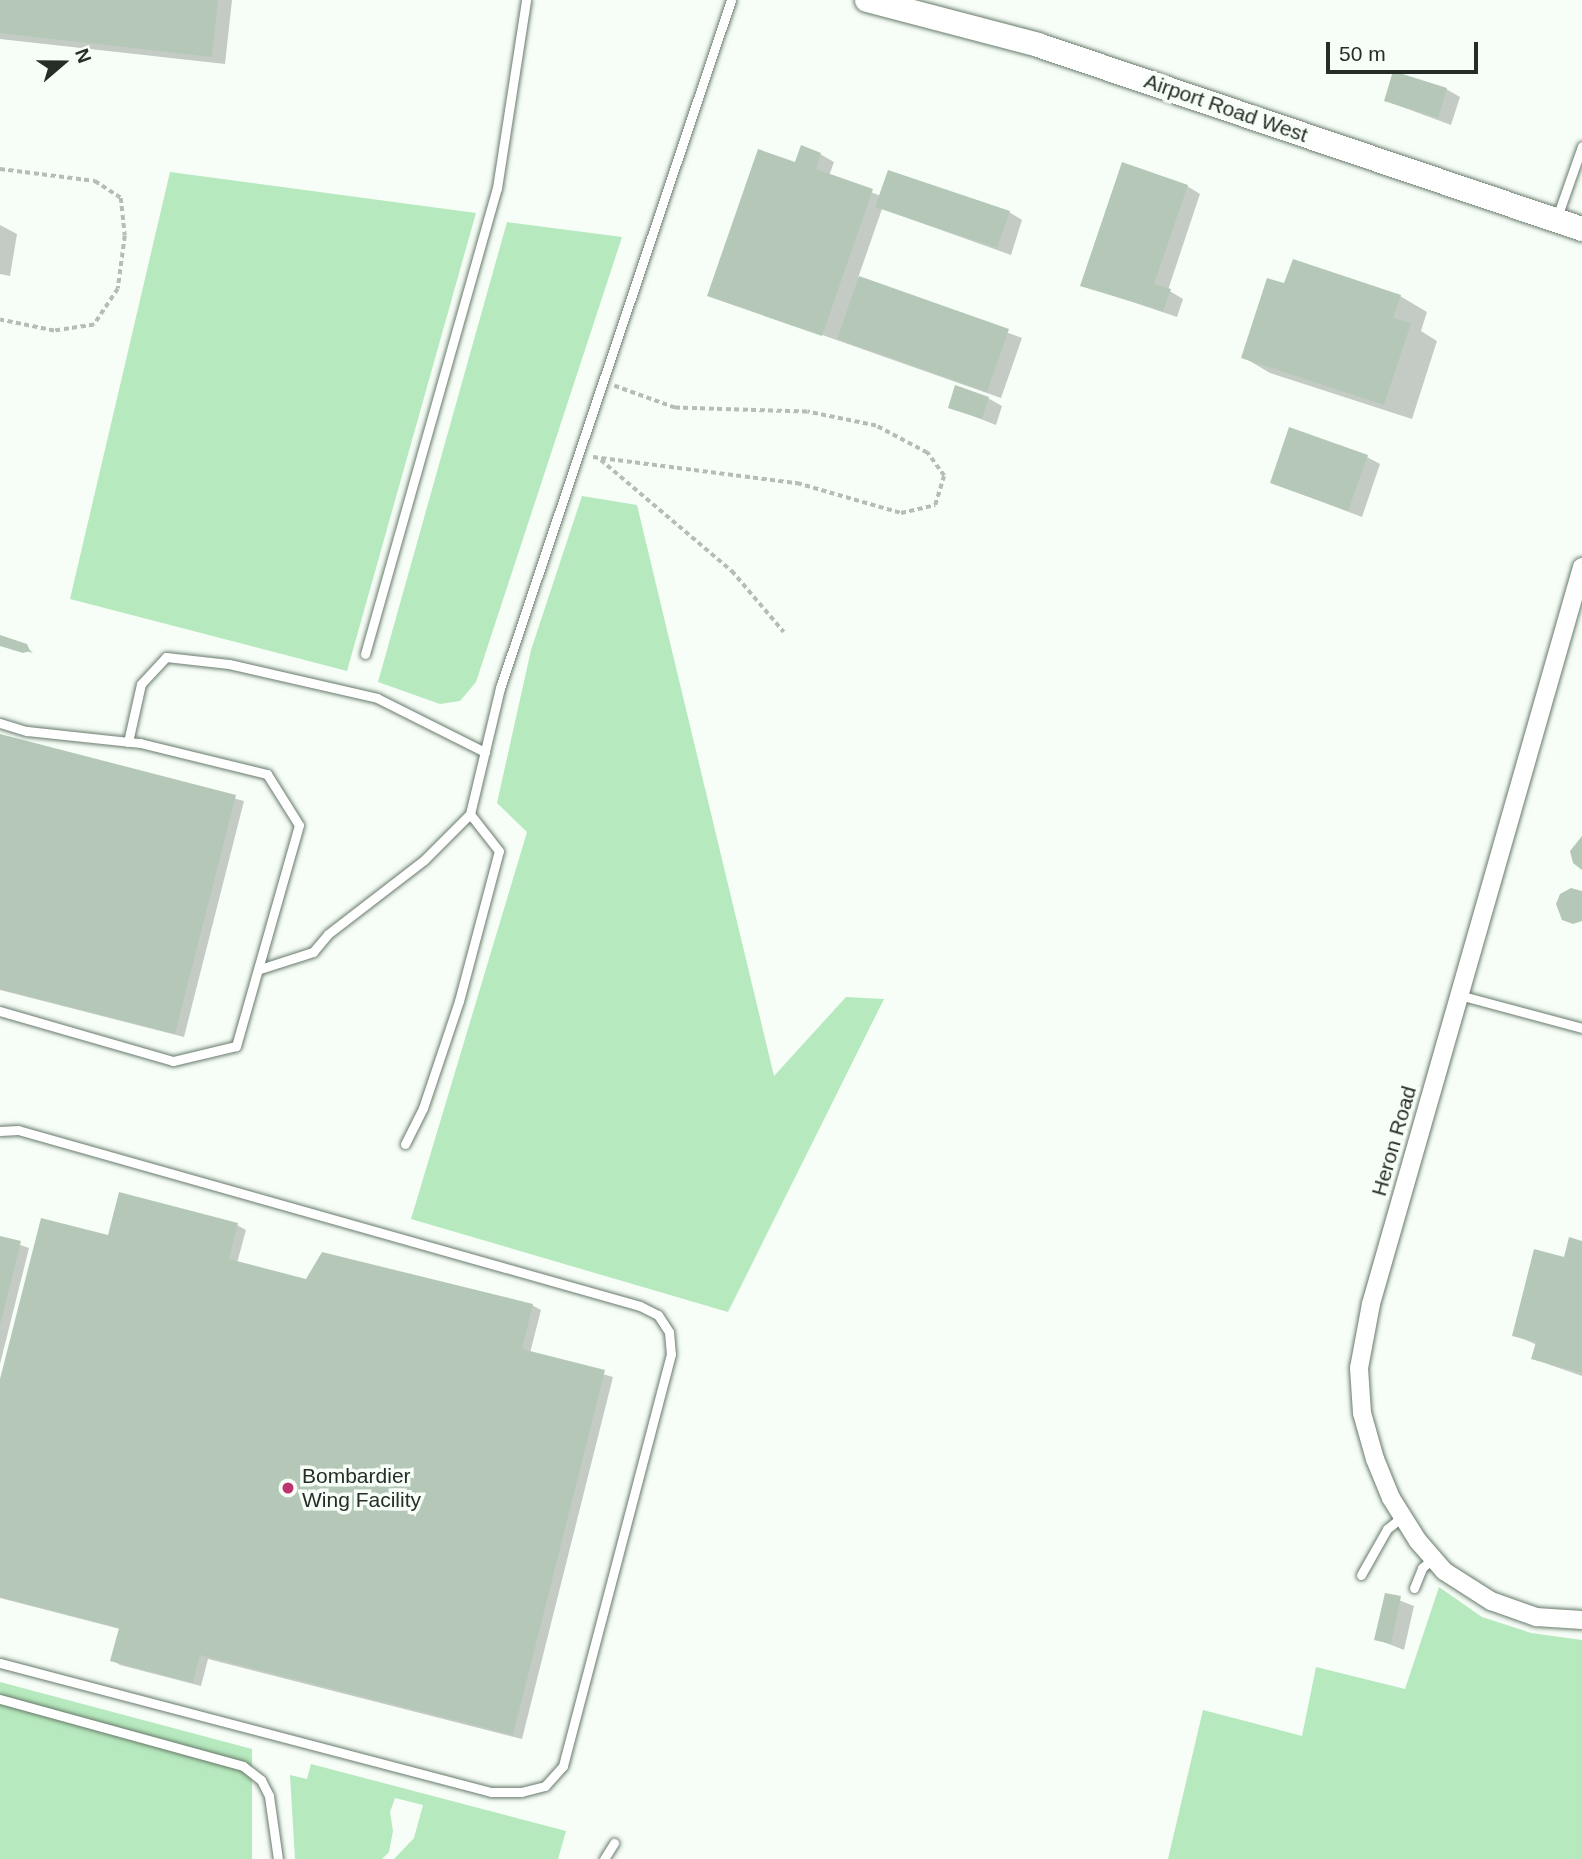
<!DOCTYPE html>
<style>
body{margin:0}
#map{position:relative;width:1582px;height:1859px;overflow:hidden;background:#f6fef7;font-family:Arial,sans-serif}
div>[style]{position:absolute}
.green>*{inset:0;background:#b6e9bd}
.shadow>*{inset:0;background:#0003}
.building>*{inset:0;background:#b5c8b8}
.path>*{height:3.5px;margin-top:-1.75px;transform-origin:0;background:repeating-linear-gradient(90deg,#b5bdb6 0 5px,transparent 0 8.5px)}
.roads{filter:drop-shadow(0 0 2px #687a6b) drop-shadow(0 0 2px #687a6b)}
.lane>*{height:9px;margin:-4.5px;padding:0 4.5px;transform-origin:4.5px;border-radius:4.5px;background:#fff}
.street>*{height:18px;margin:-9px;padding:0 9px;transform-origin:9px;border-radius:9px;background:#fff}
.secondary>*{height:24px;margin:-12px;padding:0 12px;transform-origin:12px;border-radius:12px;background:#fff}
.dots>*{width:19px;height:19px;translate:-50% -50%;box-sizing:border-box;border:4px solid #f6fef7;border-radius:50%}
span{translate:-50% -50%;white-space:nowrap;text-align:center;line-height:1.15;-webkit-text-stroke:7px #f6fef7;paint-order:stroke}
.street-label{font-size:21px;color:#252d26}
.poi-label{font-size:21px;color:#252d26}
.left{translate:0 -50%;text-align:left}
.north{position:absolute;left:28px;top:28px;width:70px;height:70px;-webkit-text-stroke:5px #f6fef7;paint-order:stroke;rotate:70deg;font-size:19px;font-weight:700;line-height:28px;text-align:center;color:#252d26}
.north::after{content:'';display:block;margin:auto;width:24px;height:32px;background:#252d26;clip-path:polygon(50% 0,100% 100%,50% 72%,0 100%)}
.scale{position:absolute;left:1326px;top:42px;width:152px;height:32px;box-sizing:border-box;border:4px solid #252d26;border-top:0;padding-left:9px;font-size:21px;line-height:24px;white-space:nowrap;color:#252d26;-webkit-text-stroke:5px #f6fef7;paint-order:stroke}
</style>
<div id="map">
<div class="green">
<i style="clip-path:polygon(170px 172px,476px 213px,347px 671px,70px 599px)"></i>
<i style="clip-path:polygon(507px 222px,622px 237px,476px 682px,460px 701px,440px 704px,378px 682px)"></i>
<i style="clip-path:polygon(582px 496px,637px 505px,774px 1076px,846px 997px,884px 999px,728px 1312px,411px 1219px,527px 832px,497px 803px,531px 650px)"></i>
<i style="clip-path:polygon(1439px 1587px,1482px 1617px,1531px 1633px,1582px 1640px,1582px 1859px,1168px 1859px,1203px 1710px,1302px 1736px,1316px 1667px,1405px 1689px)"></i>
<i style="clip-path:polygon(0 1682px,252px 1749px,252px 1859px,0 1859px)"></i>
<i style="clip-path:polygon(311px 1764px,566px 1831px,558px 1859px,394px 1859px,414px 1838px,423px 1805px,395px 1798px,390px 1812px,393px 1831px,389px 1852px,382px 1859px,295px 1859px,290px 1775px,307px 1779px)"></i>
</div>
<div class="shadow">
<i style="clip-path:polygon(0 0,232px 0,225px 64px,0 39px)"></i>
<i style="clip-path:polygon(1446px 89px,1460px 97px,1451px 125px,1386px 101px)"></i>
<i style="clip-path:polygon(820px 154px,834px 162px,829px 176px,881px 196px,1009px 212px,1022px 220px,1011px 255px,882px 209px,858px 278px,1022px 338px,1001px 398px,709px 295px,796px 164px)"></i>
<i style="clip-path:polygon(1187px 186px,1200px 194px,1168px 290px,1183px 299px,1177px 317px,1082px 285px)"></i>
<i style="clip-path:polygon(0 225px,17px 234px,10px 276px,0 274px)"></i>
<i style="clip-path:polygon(1286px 286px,1400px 296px,1427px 312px,1421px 331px,1437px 341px,1412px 419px,1270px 373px,1243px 357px)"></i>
<i style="clip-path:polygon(988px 398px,1002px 406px,996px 425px,950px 407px)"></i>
<i style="clip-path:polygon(1367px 457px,1380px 464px,1362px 517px,1272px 483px)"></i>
<i style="clip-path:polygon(0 637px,26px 646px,33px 653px,0 645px)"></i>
<i style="clip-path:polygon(0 736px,244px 801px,184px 1037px,0 990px)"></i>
<i style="clip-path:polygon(237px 1225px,246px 1230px,237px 1263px,307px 1281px,532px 1305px,541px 1310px,530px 1353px,613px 1377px,522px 1739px,208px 1659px,201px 1686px,120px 1665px,112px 1660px,120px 1629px,0 1598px,0 1386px,109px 1237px)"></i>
<i style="clip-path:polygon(0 1238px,29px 1248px,0 1364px)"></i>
<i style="clip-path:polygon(1582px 1242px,1582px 1376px,1533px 1359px,1537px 1345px,1514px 1335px,1565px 1259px)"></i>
<i style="clip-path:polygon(1386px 1595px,1414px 1606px,1404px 1650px,1376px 1639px)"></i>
</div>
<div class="building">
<i style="clip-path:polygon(0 0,218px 0,212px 57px,0 33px)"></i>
<i style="clip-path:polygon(1393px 71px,1447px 88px,1438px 118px,1384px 101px)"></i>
<i style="clip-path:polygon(801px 145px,821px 153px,816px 169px,873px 189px,822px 336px,707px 296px,758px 149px,795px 162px)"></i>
<i style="clip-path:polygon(1122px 162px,1188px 185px,1154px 284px,1171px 289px,1163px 311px,1080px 286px)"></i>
<i style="clip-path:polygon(888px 170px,1010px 211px,997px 248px,875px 207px)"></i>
<i style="clip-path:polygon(1293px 259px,1401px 295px,1393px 318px,1411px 323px,1384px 405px,1241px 358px,1267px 278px,1284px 283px)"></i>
<i style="clip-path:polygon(859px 276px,1009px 329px,987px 392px,837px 339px)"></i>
<i style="clip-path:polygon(955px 385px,989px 397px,982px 419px,948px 408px)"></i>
<i style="clip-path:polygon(1289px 427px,1368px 455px,1348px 511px,1270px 483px)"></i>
<i style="clip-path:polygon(0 635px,27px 644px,30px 651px,23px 653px,0 646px)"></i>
<i style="clip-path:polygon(0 734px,236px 795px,175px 1034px,0 989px)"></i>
<i style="clip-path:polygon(1582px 836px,1582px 870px,1573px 863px,1570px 851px)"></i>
<i style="clip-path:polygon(1571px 888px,1582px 891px,1582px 921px,1573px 924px,1562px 920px,1556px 904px,1560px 894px)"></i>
<i style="clip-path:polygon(119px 1192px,238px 1223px,229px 1259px,306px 1279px,322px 1252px,533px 1304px,522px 1349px,605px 1370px,513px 1735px,200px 1655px,193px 1683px,110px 1661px,119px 1628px,0 1597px,0 1379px,41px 1218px,108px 1235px)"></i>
<i style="clip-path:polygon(0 1236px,21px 1241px,1px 1322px,0 1322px)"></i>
<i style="clip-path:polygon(1569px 1237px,1582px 1241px,1582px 1373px,1531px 1359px,1536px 1342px,1512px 1336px,1534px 1249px,1564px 1257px)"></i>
<i style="clip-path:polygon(1385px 1593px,1401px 1596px,1391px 1644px,1374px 1640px)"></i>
</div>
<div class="path">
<i style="left:0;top:169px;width:96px;rotate:7.2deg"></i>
<i style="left:95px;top:181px;width:31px;rotate:33deg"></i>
<i style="left:121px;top:198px;width:38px;rotate:84deg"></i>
<i style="left:125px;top:236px;width:53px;rotate:97.5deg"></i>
<i style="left:118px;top:289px;width:43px;rotate:123.7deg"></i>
<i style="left:94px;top:325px;width:40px;rotate:171.5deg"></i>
<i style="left:54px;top:331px;width:55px;rotate:-168.5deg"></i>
<i style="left:593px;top:457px;width:206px;rotate:7.3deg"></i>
<i style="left:797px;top:483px;width:108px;rotate:16.1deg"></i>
<i style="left:901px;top:513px;width:35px;rotate:-13deg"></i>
<i style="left:935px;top:505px;width:30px;rotate:-73deg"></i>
<i style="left:944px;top:476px;width:29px;rotate:-126deg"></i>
<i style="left:927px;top:453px;width:58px;rotate:-152.1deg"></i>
<i style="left:876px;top:426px;width:70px;rotate:-168.5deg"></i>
<i style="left:807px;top:412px;width:132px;rotate:-178.3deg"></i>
<i style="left:675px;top:408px;width:65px;rotate:-160.2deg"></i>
<i style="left:601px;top:460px;width:172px;rotate:40.3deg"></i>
<i style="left:732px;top:571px;width:80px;rotate:49.6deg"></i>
</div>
<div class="roads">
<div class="lane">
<i style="left:1556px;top:220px;width:78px;rotate:-70.6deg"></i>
<i style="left:365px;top:654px;width:484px;rotate:-74.2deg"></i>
<i style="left:497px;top:188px;width:190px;rotate:-81.2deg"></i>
<i style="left:0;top:723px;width:28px;rotate:17deg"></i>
<i style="left:27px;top:731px;width:114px;rotate:6.1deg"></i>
<i style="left:140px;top:743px;width:131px;rotate:13.7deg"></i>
<i style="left:267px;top:774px;width:60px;rotate:57.9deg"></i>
<i style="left:299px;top:825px;width:230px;rotate:105.9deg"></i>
<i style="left:236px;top:1046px;width:65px;rotate:166.6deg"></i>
<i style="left:173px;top:1061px;width:180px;rotate:-163.9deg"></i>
<i style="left:128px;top:742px;width:59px;rotate:-77.4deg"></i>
<i style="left:141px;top:684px;width:37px;rotate:-47deg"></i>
<i style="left:166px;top:657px;width:63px;rotate:6.3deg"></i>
<i style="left:229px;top:664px;width:152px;rotate:12.9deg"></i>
<i style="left:377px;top:698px;width:121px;rotate:26.6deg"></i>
<i style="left:260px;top:969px;width:56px;rotate:-17.8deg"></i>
<i style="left:313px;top:952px;width:23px;rotate:-50deg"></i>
<i style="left:328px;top:934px;width:121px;rotate:-37.6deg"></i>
<i style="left:424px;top:860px;width:65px;rotate:-45deg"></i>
<i style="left:470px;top:814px;width:130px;rotate:-76.6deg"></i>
<i style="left:500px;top:688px;width:726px;rotate:-71.44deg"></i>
<i style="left:1459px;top:995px;width:127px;rotate:15deg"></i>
<i style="left:0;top:1131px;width:18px;rotate:-3deg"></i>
<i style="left:18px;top:1130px;width:646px;rotate:15.8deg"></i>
<i style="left:640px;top:1306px;width:20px;rotate:27deg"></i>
<i style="left:658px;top:1315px;width:20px;rotate:57deg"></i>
<i style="left:669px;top:1332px;width:22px;rotate:85deg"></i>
<i style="left:671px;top:1354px;width:426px;rotate:104.7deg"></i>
<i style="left:563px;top:1766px;width:27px;rotate:132deg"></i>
<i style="left:545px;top:1786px;width:25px;rotate:166deg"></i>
<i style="left:521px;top:1792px;width:30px;rotate:180deg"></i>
<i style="left:491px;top:1792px;width:508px;rotate:-165.28deg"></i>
<i style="left:405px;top:1144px;width:40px;rotate:-63.4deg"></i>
<i style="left:423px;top:1108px;width:113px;rotate:-71.4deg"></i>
<i style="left:459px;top:1001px;width:155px;rotate:-75.1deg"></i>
<i style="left:499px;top:851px;width:47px;rotate:-128.1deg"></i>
<i style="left:1361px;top:1575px;width:53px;rotate:-60.5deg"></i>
<i style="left:1387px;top:1529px;width:21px;rotate:-39deg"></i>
<i style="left:1414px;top:1588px;width:22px;rotate:-68deg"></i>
<i style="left:1422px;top:1568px;width:15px;rotate:-42deg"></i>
<i style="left:0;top:1699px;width:252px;rotate:15.4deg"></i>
<i style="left:243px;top:1766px;width:23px;rotate:38deg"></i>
<i style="left:261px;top:1780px;width:18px;rotate:63deg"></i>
<i style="left:269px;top:1796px;width:64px;rotate:81.9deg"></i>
<i style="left:604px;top:1859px;width:19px;rotate:-58deg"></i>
</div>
<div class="street">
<i style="left:1582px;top:567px;width:767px;rotate:105.98deg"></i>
<i style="left:1371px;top:1304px;width:65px;rotate:100.6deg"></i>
<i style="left:1359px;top:1368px;width:45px;rotate:86.2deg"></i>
<i style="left:1362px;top:1413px;width:48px;rotate:74.2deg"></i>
<i style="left:1375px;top:1459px;width:42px;rotate:67.7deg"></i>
<i style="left:1391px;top:1498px;width:51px;rotate:57.9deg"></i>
<i style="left:1418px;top:1541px;width:40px;rotate:49deg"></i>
<i style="left:1444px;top:1571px;width:56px;rotate:32.6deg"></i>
<i style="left:1491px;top:1601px;width:48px;rotate:19.6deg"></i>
<i style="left:1536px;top:1617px;width:46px;rotate:3.7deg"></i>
</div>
<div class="secondary">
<i style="left:867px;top:0;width:177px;rotate:14.7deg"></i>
<i style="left:1038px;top:45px;width:574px;rotate:18.69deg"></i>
</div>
</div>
<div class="dots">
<i style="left:288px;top:1488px;background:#be346f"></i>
</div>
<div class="street-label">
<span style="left:1226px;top:108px;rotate:19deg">Airport Road West</span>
<span style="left:1394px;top:1141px;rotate:-74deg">Heron Road</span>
</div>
<div class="poi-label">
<span class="left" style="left:302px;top:1488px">Bombardier<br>Wing Facility</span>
</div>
<div class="north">N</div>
<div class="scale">50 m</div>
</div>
